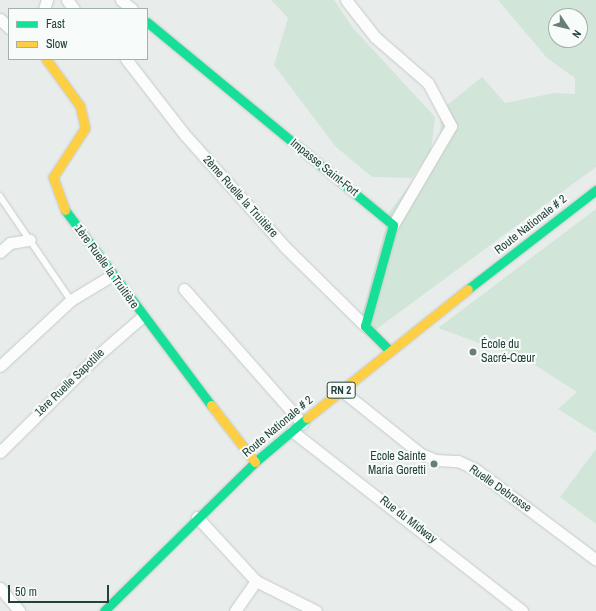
<!DOCTYPE html>
<meta charset="utf-8">
<style>
body{margin:0}
#map{position:relative;width:596px;height:611px;overflow:hidden;background:#e8edeb;font-family:"Archivo Narrow",sans-serif}
div>[style]{position:absolute}
.green>*{inset:0;background:#d1e6d8}
.roads{filter:drop-shadow(0 0 1px #c5cac8) drop-shadow(0 0 1px #c5cac8)}
.lane>*{height:5.5px;margin:-2.75px;padding:0 2.75px;transform-origin:2.75px;border-radius:2.75px;background:#fcfcfc}
.street>*{height:11px;margin:-5.5px;padding:0 5.5px;transform-origin:5.5px;border-radius:5.5px;background:#fcfcfc}
.fast>*{height:9px;margin:-4.5px;padding:0 4.5px;transform-origin:4.5px;border-radius:4.5px;background:#16e098}
.slow>*{height:9px;margin:-4.5px;padding:0 4.5px;transform-origin:4.5px;border-radius:4.5px;background:#ffcf43}
.dots>*{width:11px;height:11px;translate:-50% -50%;box-sizing:border-box;border:2px solid #f7fbf9;border-radius:50%}
span{translate:-50% -50%;white-space:nowrap;text-align:center;line-height:1.15;-webkit-text-stroke:4px #f7fbf9;paint-order:stroke}
.shield-label span{padding:1px 3px;background:#f7fbf9;border:1px solid;border-radius:3px;-webkit-text-stroke-width:0}
.shield-label{font-size:11px;color:#24423a;font-weight:700}
.street-label{font-size:12px;color:#24423a}
.poi-label{font-size:12px;color:#24423a}
.left{translate:0 -50%;text-align:left}
.right{translate:-100% -50%;text-align:right}
.legend{position:absolute;left:8px;top:8px;width:140px;height:52px;box-sizing:border-box;background:#f7fbf9;border:1px solid #a3b1ad;margin:0;padding:5px 7px;list-style:none;font-size:12px;color:#24423a}
.legend li{display:flex;align-items:center;gap:8px;height:20px}
.legend b{width:20px;border:1px solid #a3b1ad}
.north{position:absolute;left:548px;top:8px;width:40px;height:40px;box-sizing:border-box;background:#f7fbf9;border:1px solid #a3b1ad;border-radius:50%;rotate:125deg;font-size:11px;font-weight:700;line-height:16px;text-align:center;color:#24423a}
.north::after{content:'';display:block;margin:auto;width:14px;height:18px;background:#697e78;clip-path:polygon(50% 0,100% 100%,50% 72%,0 100%)}
.scale{position:absolute;left:8px;top:585px;width:101px;height:18px;box-sizing:border-box;border:2px solid #24423a;border-top:0;padding-left:5px;font-size:12px;line-height:14px;white-space:nowrap;color:#24423a;-webkit-text-stroke:3px #f7fbf9;paint-order:stroke}
</style>
<div id="map">
<div class="green">
<i style="clip-path:polygon(271px 0,334px 0,353px 28px,435px 117px,431px 151px,412px 178px,372px 177px,335px 146px,274px 65px,288px 18px)"></i>
<i style="clip-path:polygon(evenodd,498px 0,596px 0,596px 167px,370px 334px,361px 318px,390px 211px,440px 145px,441px 110px,482px 77px,505px 103px,554px 93px,575px 94px,575px 78px,547px 58px,498px 0,556px 16px,580px 16px,580px 40px,556px 40px,556px 16px)"></i>
<i style="clip-path:polygon(596px 209px,596px 433px,558px 409px,577px 392px,530px 362px,438px 328px)"></i>
<i style="clip-path:polygon(596px 449px,596px 524px,560px 497px)"></i>
</div>
<div class="roads">
<div class="lane">
<i style="left:0;top:196px;width:126px;rotate:55.7deg"></i>
</div>
<div class="street">
<i style="left:67px;top:0;width:11px;rotate:52deg"></i>
<i style="left:121px;top:0;width:14px;rotate:39deg"></i>
<i style="left:346px;top:0;width:47px;rotate:51.9deg"></i>
<i style="left:375px;top:37px;width:70px;rotate:41deg"></i>
<i style="left:428px;top:83px;width:49px;rotate:61.9deg"></i>
<i style="left:451px;top:126px;width:115px;rotate:120.4deg"></i>
<i style="left:44px;top:9px;width:9px;rotate:-72deg"></i>
<i style="left:0;top:19px;width:13px;rotate:45deg"></i>
<i style="left:126px;top:59px;width:96px;rotate:52.2deg"></i>
<i style="left:185px;top:135px;width:152px;rotate:48.2deg"></i>
<i style="left:286px;top:248px;width:111px;rotate:44.6deg"></i>
<i style="left:0;top:252px;width:13px;rotate:-42deg"></i>
<i style="left:10px;top:243px;width:20px;rotate:-9deg"></i>
<i style="left:184px;top:289px;width:179px;rotate:48.6deg"></i>
<i style="left:0;top:366px;width:97px;rotate:-42.9deg"></i>
<i style="left:71px;top:300px;width:47px;rotate:-31deg"></i>
<i style="left:341px;top:390px;width:102px;rotate:38.7deg"></i>
<i style="left:421px;top:454px;width:16px;rotate:22deg"></i>
<i style="left:436px;top:460px;width:22px;rotate:3deg"></i>
<i style="left:458px;top:461px;width:19px;rotate:25deg"></i>
<i style="left:475px;top:469px;width:151px;rotate:36.9deg"></i>
<i style="left:292px;top:431px;width:292px;rotate:38deg"></i>
<i style="left:0;top:452px;width:136px;rotate:-44.7deg"></i>
<i style="left:97px;top:356px;width:60px;rotate:-40.9deg"></i>
<i style="left:197px;top:517px;width:87px;rotate:47.3deg"></i>
<i style="left:256px;top:581px;width:67px;rotate:26.6deg"></i>
<i style="left:0;top:588px;width:30px;rotate:50deg"></i>
<i style="left:235px;top:611px;width:37px;rotate:-55deg"></i>
</div>
<div class="fast">
<i style="left:147px;top:22px;width:319px;rotate:39.5deg"></i>
<i style="left:393px;top:225px;width:105px;rotate:105.5deg"></i>
<i style="left:365px;top:326px;width:34px;rotate:45deg"></i>
<i style="left:65px;top:210px;width:244px;rotate:53.2deg"></i>
<i style="left:468px;top:289px;width:162px;rotate:-37.7deg"></i>
<i style="left:104px;top:611px;width:212px;rotate:-44.6deg"></i>
<i style="left:255px;top:462px;width:68px;rotate:-40.2deg"></i>
</div>
<div class="slow">
<i style="left:46px;top:59px;width:58px;rotate:54.1deg"></i>
<i style="left:80px;top:106px;width:23px;rotate:77deg"></i>
<i style="left:85px;top:128px;width:59px;rotate:123.1deg"></i>
<i style="left:53px;top:177px;width:35px;rotate:70deg"></i>
<i style="left:211px;top:405px;width:72px;rotate:52.3deg"></i>
<i style="left:307px;top:418px;width:206px;rotate:-38.7deg"></i>
</div>
</div>
<div class="dots">
<i style="left:473px;top:352px;background:#697e78"></i>
<i style="left:434px;top:464px;background:#697e78"></i>
</div>
<div class="shield-label">
<span style="left:341px;top:390px">RN 2</span>
</div>
<div class="street-label">
<span style="left:324px;top:168px;rotate:39deg">Impasse Saint-Fort</span>
<span style="left:240px;top:197px;rotate:48deg">2ème Ruelle la Truitière</span>
<span style="left:531px;top:225px;rotate:-38deg">Route Nationale # 2</span>
<span style="left:106px;top:267px;rotate:54deg">1ère Ruelle la Truitière</span>
<span style="left:70px;top:383px;rotate:-44deg">1ère Ruelle Sapotille</span>
<span style="left:278px;top:427px;rotate:-40deg">Route Nationale # 2</span>
<span style="left:500px;top:489px;rotate:35deg">Ruelle Debrosse</span>
<span style="left:408px;top:520px;rotate:38deg">Rue du Midway</span>
</div>
<div class="poi-label">
<span class="left" style="left:481px;top:352px">École du<br>Sacré-Cœur</span>
<span class="right" style="left:426px;top:464px">Ecole Sainte<br>Maria Goretti</span>
</div>
<ul class="legend">
<li><b style="height:5px;background:#16e098"></b>Fast</li>
<li><b style="height:5px;background:#ffcf43"></b>Slow</li>
</ul>
<div class="north">N</div>
<div class="scale">50 m</div>
</div>
